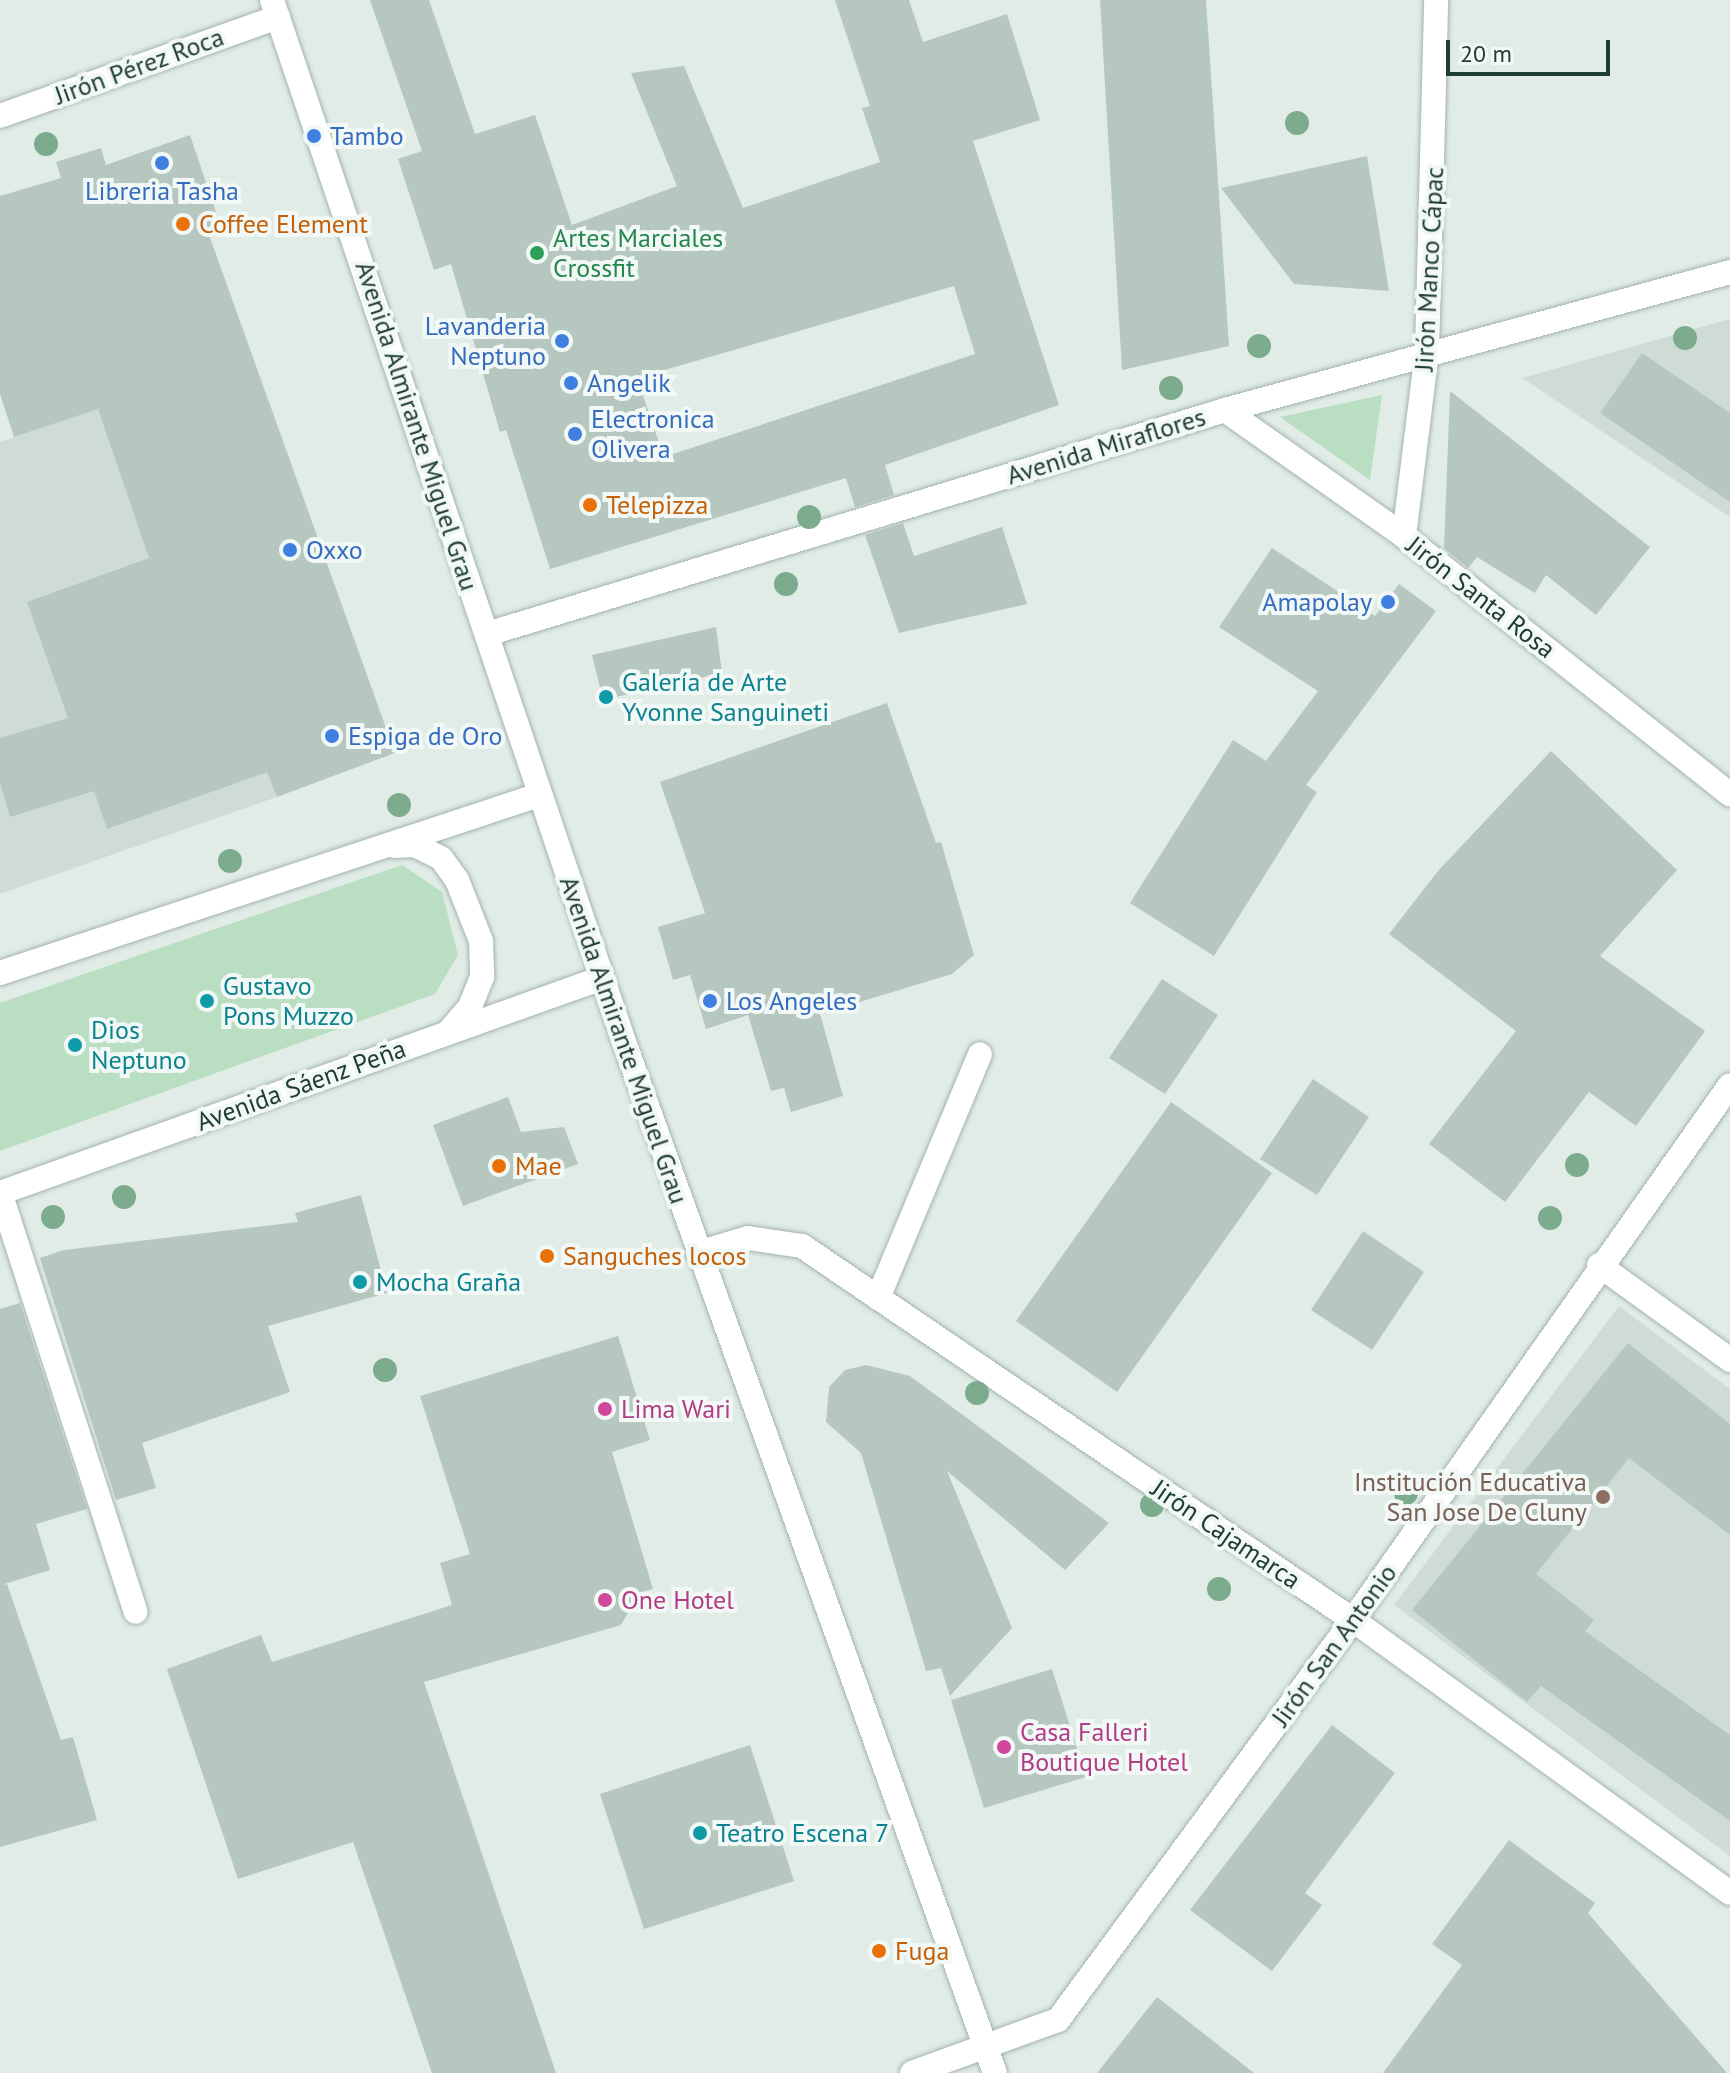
<!DOCTYPE html>
<meta charset="utf-8">
<style>
body{margin:0}
#map{position:relative;width:1730px;height:2073px;overflow:hidden;background:#e1ece7;font-family:"PT Sans",sans-serif}
div>[style]{position:absolute}
.built>*{inset:0;background:#cfdcd6}
.green>*{inset:0;background:#b9dec2}
.building>*{inset:0;background:#b6c7c0}
.roads{filter:drop-shadow(0 0 2px #a3b4ae) drop-shadow(0 0 2px #a3b4ae)}
.lane>*{height:24px;margin:-12px;padding:0 12px;transform-origin:12px;border-radius:12px;background:#fff}
.street>*{height:24px;margin:-12px;padding:0 12px;transform-origin:12px;border-radius:12px;background:#fff}
.secondary>*{height:24px;margin:-12px;padding:0 12px;transform-origin:12px;border-radius:12px;background:#fff}
.trees>*{width:24px;height:24px;margin:-12px;border-radius:50%;background:#7cab8e}
.dots>*{width:22px;height:22px;translate:-50% -50%;box-sizing:border-box;border:4px solid #f1f8f5;border-radius:50%}
span{translate:-50% -50%;white-space:nowrap;text-align:center;line-height:1.15;-webkit-text-stroke:8px #f1f8f5;paint-order:stroke}
.street-label{font-size:26px;color:#203d35}
.shop-label{font-size:26px;color:#366cbe}
.left{translate:0 -50%;text-align:left}
.right{translate:-100% -50%;text-align:right}
.food-label{font-size:26px;color:#c56008}
.leisure-label{font-size:26px;color:#27864d}
.culture-label{font-size:26px;color:#0d838f}
.hotel-label{font-size:26px;color:#b23c85}
.education-label{font-size:26px;color:#785e54}
.scale{position:absolute;left:1446px;top:40px;width:164px;height:36px;box-sizing:border-box;border:4px solid #203d35;border-top:0;padding-left:10px;font-size:24px;line-height:28px;white-space:nowrap;color:#203d35;-webkit-text-stroke:6px #f1f8f5;paint-order:stroke}
</style>
<div id="map">
<div class="built">
<i style="clip-path:polygon(1730px 319px,1730px 517px,1522px 378px)"></i>
<i style="clip-path:polygon(131px 397px,277px 797px,0 894px,0 442px)"></i>
<i style="clip-path:polygon(1619px 1306px,1730px 1389px,1730px 1856px,1394px 1605px)"></i>
</div>
<div class="green">
<i style="clip-path:polygon(1382px 395px,1370px 480px,1280px 417px)"></i>
<i style="clip-path:polygon(402px 865px,442px 892px,458px 955px,435px 994px,0 1151px,0 1003px)"></i>
</div>
<div class="building">
<i style="clip-path:polygon(evenodd,370px 0,429px 0,475px 134px,535px 115px,572px 225px,677px 186px,631px 73px,684px 66px,743px 208px,880px 162px,862px 108px,870px 106px,835px 0,909px 0,923px 42px,1007px 14px,1040px 120px,973px 141px,1059px 405px,885px 465px,894px 495px,855px 507px,846px 478px,550px 569px,506px 430px,500px 432px,451px 264px,434px 270px,398px 159px,422px 151px,370px 0,954px 286px,975px 354px,664px 457px,637px 378px,954px 286px)"></i>
<i style="clip-path:polygon(1100px 0,1206px 0,1229px 346px,1122px 370px)"></i>
<i style="clip-path:polygon(190px 135px,221px 227px,208px 232px,395px 753px,277px 797px,267px 772px,107px 829px,94px 791px,10px 817px,0 783px,0 738px,68px 718px,27px 602px,149px 558px,98px 409px,14px 437px,0 394px,0 196px,61px 178px,56px 162px,101px 148px,106px 165px)"></i>
<i style="clip-path:polygon(1367px 156px,1389px 291px,1294px 284px,1221px 188px)"></i>
<i style="clip-path:polygon(1642px 353px,1730px 413px,1730px 502px,1600px 413px)"></i>
<i style="clip-path:polygon(1450px 391px,1650px 547px,1596px 615px,1546px 575px,1535px 593px,1477px 557px,1468px 568px,1444px 548px)"></i>
<i style="clip-path:polygon(903px 523px,914px 556px,1002px 527px,1027px 604px,899px 633px,865px 535px)"></i>
<i style="clip-path:polygon(1272px 548px,1375px 616px,1399px 584px,1436px 611px,1306px 785px,1317px 792px,1214px 956px,1130px 903px,1233px 740px,1266px 761px,1318px 691px,1219px 627px)"></i>
<i style="clip-path:polygon(716px 627px,722px 673px,603px 700px,592px 655px)"></i>
<i style="clip-path:polygon(887px 703px,936px 843px,941px 842px,974px 955px,952px 974px,820px 1014px,843px 1096px,791px 1112px,784px 1088px,771px 1091px,748px 1015px,706px 1029px,690px 975px,673px 980px,658px 927px,705px 913px,660px 782px)"></i>
<i style="clip-path:polygon(1551px 751px,1677px 870px,1600px 956px,1705px 1031px,1636px 1126px,1589px 1092px,1505px 1202px,1429px 1144px,1516px 1031px,1389px 934px,1438px 871px)"></i>
<i style="clip-path:polygon(1162px 979px,1218px 1015px,1165px 1094px,1109px 1058px)"></i>
<i style="clip-path:polygon(1313px 1079px,1369px 1117px,1317px 1195px,1260px 1159px)"></i>
<i style="clip-path:polygon(508px 1097px,521px 1132px,564px 1127px,578px 1164px,463px 1206px,433px 1125px)"></i>
<i style="clip-path:polygon(1171px 1102px,1272px 1173px,1117px 1392px,1016px 1321px)"></i>
<i style="clip-path:polygon(361px 1195px,387px 1293px,268px 1326px,290px 1392px,142px 1443px,156px 1488px,116px 1500px,40px 1258px,64px 1250px,298px 1222px,295px 1213px)"></i>
<i style="clip-path:polygon(1363px 1231px,1424px 1272px,1372px 1350px,1311px 1310px)"></i>
<i style="clip-path:polygon(20px 1303px,87px 1509px,36px 1524px,50px 1570px,1px 1585px,7px 1584px,61px 1740px,73px 1737px,97px 1820px,0 1847px,0 1309px)"></i>
<i style="clip-path:polygon(618px 1336px,650px 1440px,612px 1452px,653px 1589px,640px 1592px,621px 1625px,424px 1682px,556px 2073px,432px 2073px,353px 1842px,238px 1879px,167px 1669px,261px 1635px,272px 1662px,452px 1605px,440px 1563px,470px 1554px,420px 1396px)"></i>
<i style="clip-path:polygon(1628px 1343px,1730px 1424px,1730px 1535px,1629px 1458px,1536px 1574px,1594px 1620px,1585px 1631px,1730px 1735px,1730px 1821px,1541px 1686px,1527px 1702px,1412px 1610px)"></i>
<i style="clip-path:polygon(866px 1365px,910px 1376px,1109px 1523px,1065px 1570px,947px 1471px,1012px 1628px,950px 1696px,941px 1668px,926px 1671px,861px 1453px,826px 1422px,829px 1387px,845px 1370px)"></i>
<i style="clip-path:polygon(1052px 1669px,1086px 1777px,984px 1808px,951px 1700px)"></i>
<i style="clip-path:polygon(1332px 1725px,1395px 1773px,1305px 1893px,1322px 1905px,1272px 1971px,1190px 1910px)"></i>
<i style="clip-path:polygon(750px 1745px,794px 1881px,644px 1929px,600px 1794px)"></i>
<i style="clip-path:polygon(1509px 1840px,1595px 1903px,1588px 1913px,1727px 2073px,1383px 2073px,1462px 1965px,1432px 1944px)"></i>
<i style="clip-path:polygon(1157px 1997px,1254px 2073px,1097px 2073px)"></i>
</div>
<div class="roads">
<div class="lane">
<i style="left:878px;top:1298px;width:264px;rotate:-67.3deg"></i>
</div>
<div class="street">
<i style="left:0;top:116px;width:295px;rotate:-19.6deg"></i>
<i style="left:1225px;top:410px;width:219px;rotate:35.1deg"></i>
<i style="left:1404px;top:536px;width:416px;rotate:38.4deg"></i>
<i style="left:1404px;top:536px;width:186px;rotate:-82.9deg"></i>
<i style="left:1427px;top:351px;width:351px;rotate:-88.5deg"></i>
<i style="left:487px;top:634px;width:771px;rotate:-16.88deg"></i>
<i style="left:1225px;top:410px;width:524px;rotate:-15.28deg"></i>
<i style="left:0;top:1192px;width:441px;rotate:72.1deg"></i>
<i style="left:698px;top:1253px;width:52px;rotate:-16.7deg"></i>
<i style="left:748px;top:1238px;width:55px;rotate:8.4deg"></i>
<i style="left:802px;top:1246px;width:666px;rotate:34.17deg"></i>
<i style="left:1353px;top:1620px;width:465px;rotate:35.9deg"></i>
<i style="left:1599px;top:1265px;width:162px;rotate:35.9deg"></i>
<i style="left:912px;top:2073px;width:155px;rotate:-20deg"></i>
<i style="left:1058px;top:2020px;width:497px;rotate:-53.6deg"></i>
<i style="left:1353px;top:1620px;width:654px;rotate:-54.83deg"></i>
</div>
<div class="secondary">
<i style="left:272px;top:0;width:1094px;rotate:71.33deg"></i>
<i style="left:622px;top:1036px;width:1102px;rotate:70.22deg"></i>
<i style="left:394px;top:846px;width:21px;rotate:-3deg"></i>
<i style="left:415px;top:845px;width:29px;rotate:27deg"></i>
<i style="left:441px;top:858px;width:27px;rotate:54deg"></i>
<i style="left:457px;top:880px;width:66px;rotate:68.5deg"></i>
<i style="left:481px;top:941px;width:36px;rotate:88deg"></i>
<i style="left:482px;top:977px;width:32px;rotate:112deg"></i>
<i style="left:470px;top:1007px;width:32px;rotate:131deg"></i>
<i style="left:0;top:973px;width:568px;rotate:-18.28deg"></i>
<i style="left:0;top:1193px;width:639px;rotate:-19.65deg"></i>
</div>
</div>
<div class="trees">
<i style="left:1297px;top:123px"></i>
<i style="left:46px;top:144px"></i>
<i style="left:1685px;top:338px"></i>
<i style="left:1259px;top:346px"></i>
<i style="left:1171px;top:388px"></i>
<i style="left:809px;top:517px"></i>
<i style="left:786px;top:584px"></i>
<i style="left:399px;top:805px"></i>
<i style="left:230px;top:861px"></i>
<i style="left:1577px;top:1165px"></i>
<i style="left:124px;top:1197px"></i>
<i style="left:53px;top:1217px"></i>
<i style="left:1550px;top:1218px"></i>
<i style="left:385px;top:1370px"></i>
<i style="left:977px;top:1393px"></i>
<i style="left:1406px;top:1493px"></i>
<i style="left:1152px;top:1505px"></i>
<i style="left:1219px;top:1589px"></i>
</div>
<div class="dots">
<i style="left:314px;top:136px;background:#3f7fe0"></i>
<i style="left:162px;top:163px;background:#3f7fe0"></i>
<i style="left:183px;top:224px;background:#e8710a"></i>
<i style="left:537px;top:253px;background:#2e9e5b"></i>
<i style="left:562px;top:341px;background:#3f7fe0"></i>
<i style="left:571px;top:383px;background:#3f7fe0"></i>
<i style="left:575px;top:434px;background:#3f7fe0"></i>
<i style="left:590px;top:505px;background:#e8710a"></i>
<i style="left:290px;top:550px;background:#3f7fe0"></i>
<i style="left:1388px;top:602px;background:#3f7fe0"></i>
<i style="left:606px;top:697px;background:#0f9aa8"></i>
<i style="left:332px;top:736px;background:#3f7fe0"></i>
<i style="left:207px;top:1001px;background:#0f9aa8"></i>
<i style="left:710px;top:1001px;background:#3f7fe0"></i>
<i style="left:75px;top:1045px;background:#0f9aa8"></i>
<i style="left:499px;top:1166px;background:#e8710a"></i>
<i style="left:547px;top:1256px;background:#e8710a"></i>
<i style="left:360px;top:1282px;background:#0f9aa8"></i>
<i style="left:605px;top:1409px;background:#d1479c"></i>
<i style="left:1603px;top:1497px;background:#8d6e63"></i>
<i style="left:605px;top:1600px;background:#d1479c"></i>
<i style="left:1004px;top:1747px;background:#d1479c"></i>
<i style="left:700px;top:1833px;background:#0f9aa8"></i>
<i style="left:879px;top:1951px;background:#e8710a"></i>
</div>
<div class="street-label">
<span style="left:139px;top:66px;rotate:-20deg">Jirón Pérez Roca</span>
<span style="left:1429px;top:269px;rotate:-87deg">Jirón Manco Cápac</span>
<span style="left:417px;top:426px;rotate:72deg">Avenida Almirante Miguel Grau</span>
<span style="left:1106px;top:446px;rotate:-17deg">Avenida Miraflores</span>
<span style="left:1481px;top:597px;rotate:38deg">Jirón Santa Rosa</span>
<span style="left:624px;top:1040px;rotate:71deg">Avenida Almirante Miguel Grau</span>
<span style="left:301px;top:1085px;rotate:-20deg">Avenida Sáenz Peña</span>
<span style="left:1226px;top:1534px;rotate:34deg">Jirón Cajamarca</span>
<span style="left:1334px;top:1645px;rotate:-54deg">Jirón San Antonio</span>
</div>
<div class="shop-label">
<span class="left" style="left:330px;top:136px">Tambo</span>
<span style="left:162px;top:191px">Libreria Tasha</span>
<span class="right" style="left:546px;top:341px">Lavanderia<br>Neptuno</span>
<span class="left" style="left:587px;top:383px">Angelik</span>
<span class="left" style="left:591px;top:434px">Electronica<br>Olivera</span>
<span class="left" style="left:306px;top:550px">Oxxo</span>
<span class="right" style="left:1372px;top:602px">Amapolay</span>
<span class="left" style="left:348px;top:736px">Espiga de Oro</span>
<span class="left" style="left:726px;top:1001px">Los Angeles</span>
</div>
<div class="food-label">
<span class="left" style="left:199px;top:224px">Coffee Element</span>
<span class="left" style="left:606px;top:505px">Telepizza</span>
<span class="left" style="left:515px;top:1166px">Mae</span>
<span class="left" style="left:563px;top:1256px">Sanguches locos</span>
<span class="left" style="left:895px;top:1951px">Fuga</span>
</div>
<div class="leisure-label">
<span class="left" style="left:553px;top:253px">Artes Marciales<br>Crossfit</span>
</div>
<div class="culture-label">
<span class="left" style="left:622px;top:697px">Galería de Arte<br>Yvonne Sanguineti</span>
<span class="left" style="left:223px;top:1001px">Gustavo<br>Pons Muzzo</span>
<span class="left" style="left:91px;top:1045px">Dios<br>Neptuno</span>
<span class="left" style="left:376px;top:1282px">Mocha Graña</span>
<span class="left" style="left:716px;top:1833px">Teatro Escena 7</span>
</div>
<div class="hotel-label">
<span class="left" style="left:621px;top:1409px">Lima Wari</span>
<span class="left" style="left:621px;top:1600px">One Hotel</span>
<span class="left" style="left:1020px;top:1747px">Casa Falleri<br>Boutique Hotel</span>
</div>
<div class="education-label">
<span class="right" style="left:1587px;top:1497px">Institución Educativa<br>San Jose De Cluny</span>
</div>
<div class="scale">20 m</div>
</div>
